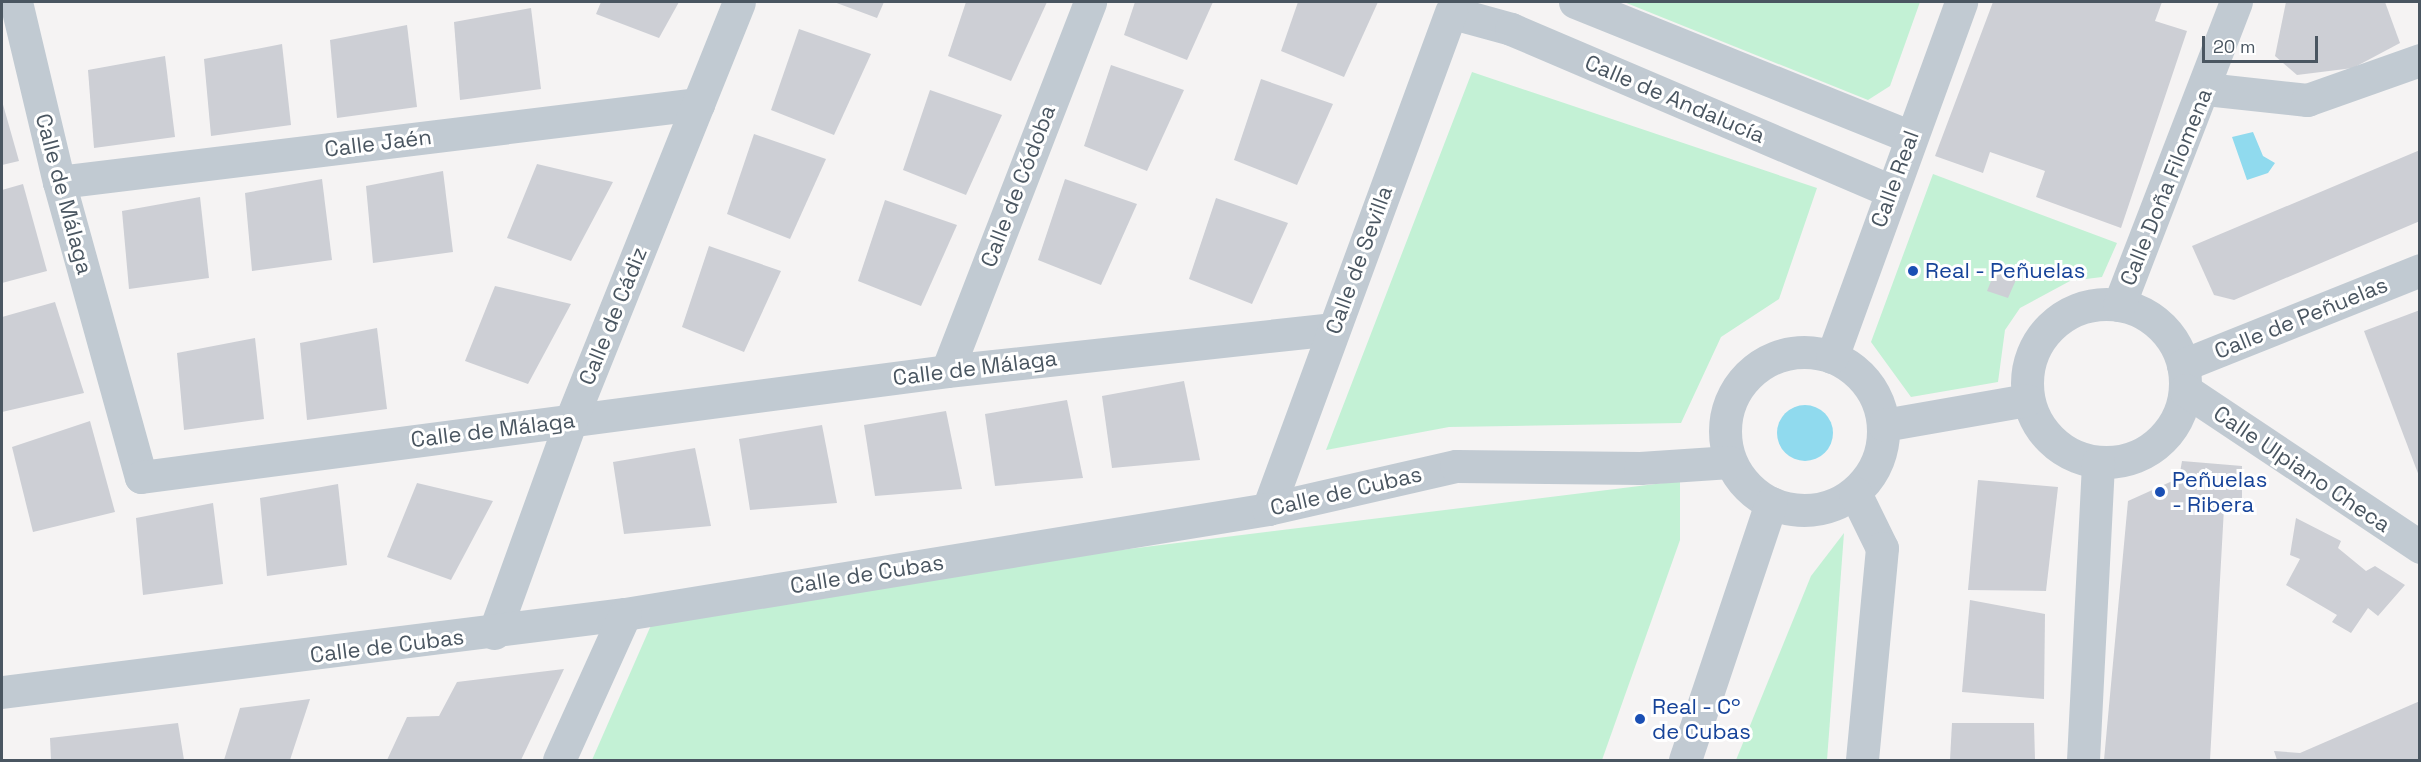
<!DOCTYPE html>
<meta charset="utf-8">
<style>
body{margin:0}
#map{position:relative;width:2421px;height:762px;overflow:hidden;background:#f5f3f3;font-family:"Space Grotesk",sans-serif}
div>[style]{position:absolute}
.green>*{inset:0;background:#c3f1d5}
.water>*{inset:0;background:#90daee}
.round{border-radius:50%}
.building>*{inset:0;background:#cdcfd5}
.minor>*{height:33px;margin:-16.5px;padding:0 16.5px;transform-origin:16.5px;border-radius:16.5px;background:#c1cad2}
.minor>.ring{margin:-16.5px;padding:0;box-sizing:content-box;background:none;border:33px solid #c1cad2;border-radius:50%}
.dots>*{width:16px;height:16px;translate:-50% -50%;box-sizing:border-box;border:3px solid #fff;border-radius:50%}
span{translate:-50% -50%;white-space:nowrap;text-align:center;line-height:1.15;-webkit-text-stroke:6px #fff;paint-order:stroke}
.street-label{font-size:22px;color:#4a5661}
.transit-label{font-size:22px;color:#164399}
.left{translate:0 -50%;text-align:left}
.frame{position:absolute;inset:0;border:3px solid #4a5661;pointer-events:none}
.scale{position:absolute;left:2202px;top:36px;width:116px;height:27px;box-sizing:border-box;border:3px solid #4a5661;border-top:0;padding-left:8px;font-size:18px;line-height:21px;white-space:nowrap;color:#4a5661;-webkit-text-stroke:4px #fff;paint-order:stroke}
</style>
<div id="map">
<div class="green">
<i style="clip-path:polygon(1624px 2px,1920px 2px,1890px 86px,1868px 100px)"></i>
<i style="clip-path:polygon(1472px 72px,1817px 188px,1779px 299px,1721px 337px,1681px 423px,1449px 427px,1326px 450px)"></i>
<i style="clip-path:polygon(1933px 174px,2117px 243px,2102px 277px,2070px 281px,2020px 308px,2005px 330px,1998px 382px,1911px 397px,1871px 342px)"></i>
<i style="clip-path:polygon(1680px 481px,1680px 540px,1602px 760px,592px 760px,659px 607px)"></i>
<i style="clip-path:polygon(1844px 533px,1827px 760px,1736px 760px,1811px 576px)"></i>
</div>
<div class="water">
<i style="clip-path:polygon(2253px 132px,2263px 156px,2275px 163px,2268px 173px,2247px 180px,2232px 137px)"></i>
<i class="round" style="left:1777px;top:405px;width:56px;height:56px"></i>
</div>
<div class="building">
<i style="clip-path:polygon(601px 2px,679px 2px,659px 38px,596px 14px)"></i>
<i style="clip-path:polygon(834px 2px,884px 2px,877px 18px)"></i>
<i style="clip-path:polygon(966px 2px,1047px 2px,1011px 81px,948px 56px)"></i>
<i style="clip-path:polygon(1135px 2px,1213px 2px,1187px 60px,1124px 35px)"></i>
<i style="clip-path:polygon(1298px 2px,1378px 2px,1344px 77px,1281px 51px)"></i>
<i style="clip-path:polygon(1993px 2px,2162px 2px,2155px 21px,2187px 31px,2121px 228px,2036px 197px,2045px 171px,1990px 152px,1983px 173px,1935px 156px)"></i>
<i style="clip-path:polygon(2286px 2px,2385px 2px,2400px 43px,2353px 68px,2297px 75px,2275px 56px)"></i>
<i style="clip-path:polygon(531px 8px,541px 89px,460px 100px,454px 22px)"></i>
<i style="clip-path:polygon(407px 25px,417px 107px,337px 118px,330px 40px)"></i>
<i style="clip-path:polygon(799px 29px,871px 54px,834px 135px,771px 110px)"></i>
<i style="clip-path:polygon(282px 44px,291px 125px,211px 136px,204px 59px)"></i>
<i style="clip-path:polygon(165px 56px,175px 137px,94px 148px,88px 70px)"></i>
<i style="clip-path:polygon(1111px 65px,1184px 90px,1147px 171px,1084px 146px)"></i>
<i style="clip-path:polygon(1261px 79px,1333px 104px,1297px 185px,1234px 160px)"></i>
<i style="clip-path:polygon(930px 90px,1002px 115px,966px 195px,903px 170px)"></i>
<i style="clip-path:polygon(2px 101px,19px 161px,2px 165px)"></i>
<i style="clip-path:polygon(754px 134px,826px 159px,790px 239px,727px 214px)"></i>
<i style="clip-path:polygon(2420px 150px,2420px 221px,2234px 300px,2214px 295px,2192px 246px)"></i>
<i style="clip-path:polygon(537px 164px,613px 182px,571px 261px,507px 238px)"></i>
<i style="clip-path:polygon(443px 171px,453px 252px,373px 263px,366px 186px)"></i>
<i style="clip-path:polygon(322px 179px,332px 260px,252px 271px,245px 193px)"></i>
<i style="clip-path:polygon(1065px 179px,1137px 204px,1101px 285px,1038px 260px)"></i>
<i style="clip-path:polygon(23px 184px,47px 271px,2px 283px,2px 190px)"></i>
<i style="clip-path:polygon(200px 197px,209px 278px,129px 289px,122px 211px)"></i>
<i style="clip-path:polygon(1216px 198px,1288px 223px,1252px 304px,1189px 279px)"></i>
<i style="clip-path:polygon(885px 200px,957px 225px,921px 306px,858px 281px)"></i>
<i style="clip-path:polygon(709px 246px,781px 271px,744px 352px,682px 327px)"></i>
<i style="clip-path:polygon(1998px 264px,2019px 273px,2008px 298px,1987px 291px)"></i>
<i style="clip-path:polygon(495px 286px,571px 304px,528px 384px,465px 361px)"></i>
<i style="clip-path:polygon(55px 302px,84px 393px,2px 412px,2px 317px)"></i>
<i style="clip-path:polygon(2420px 310px,2420px 476px,2419px 476px,2364px 331px)"></i>
<i style="clip-path:polygon(377px 328px,387px 409px,307px 420px,300px 343px)"></i>
<i style="clip-path:polygon(255px 338px,264px 419px,184px 430px,177px 353px)"></i>
<i style="clip-path:polygon(1184px 381px,1200px 460px,1112px 468px,1102px 396px)"></i>
<i style="clip-path:polygon(1067px 400px,1083px 478px,995px 486px,985px 414px)"></i>
<i style="clip-path:polygon(946px 411px,962px 489px,875px 496px,864px 425px)"></i>
<i style="clip-path:polygon(90px 421px,115px 512px,33px 532px,12px 447px)"></i>
<i style="clip-path:polygon(822px 425px,837px 503px,750px 510px,739px 439px)"></i>
<i style="clip-path:polygon(695px 448px,711px 526px,624px 534px,613px 462px)"></i>
<i style="clip-path:polygon(2182px 461px,2242px 466px,2242px 509px,2224px 508px,2210px 760px,2104px 760px,2128px 501px,2179px 478px)"></i>
<i style="clip-path:polygon(1978px 480px,2058px 487px,2046px 591px,1968px 590px)"></i>
<i style="clip-path:polygon(417px 483px,493px 501px,451px 580px,387px 557px)"></i>
<i style="clip-path:polygon(338px 484px,347px 565px,267px 576px,260px 498px)"></i>
<i style="clip-path:polygon(213px 503px,223px 584px,143px 595px,136px 518px)"></i>
<i style="clip-path:polygon(2296px 518px,2341px 541px,2338px 548px,2366px 571px,2375px 566px,2405px 585px,2378px 616px,2368px 608px,2351px 633px,2332px 622px,2337px 615px,2286px 585px,2300px 559px,2290px 555px)"></i>
<i style="clip-path:polygon(1970px 600px,2045px 614px,2044px 699px,1962px 692px)"></i>
<i style="clip-path:polygon(564px 669px,521px 760px,387px 760px,407px 717px,439px 716px,457px 682px)"></i>
<i style="clip-path:polygon(310px 699px,290px 760px,224px 760px,240px 708px)"></i>
<i style="clip-path:polygon(2420px 701px,2420px 760px,2277px 760px,2274px 751px,2300px 753px)"></i>
<i style="clip-path:polygon(178px 723px,184px 760px,51px 760px,50px 738px)"></i>
<i style="clip-path:polygon(1952px 723px,2034px 723px,2035px 760px,1950px 760px)"></i>
</div>
<div class="minor">
<i style="left:16px;top:2px;width:185px;rotate:76.6deg"></i>
<i style="left:59px;top:182px;width:306px;rotate:74.5deg"></i>
<i style="left:141px;top:477px;width:813px;rotate:-7.49deg"></i>
<i style="left:947px;top:371px;width:389px;rotate:-6.2deg"></i>
<i style="left:1575px;top:2px;width:361px;rotate:21.9deg"></i>
<i style="left:1457px;top:14px;width:56px;rotate:15.5deg"></i>
<i style="left:1511px;top:29px;width:413px;rotate:23.1deg"></i>
<i style="left:2206px;top:89px;width:102px;rotate:6.2deg"></i>
<i style="left:2307px;top:100px;width:120px;rotate:-19.5deg"></i>
<i style="left:59px;top:182px;width:644px;rotate:-6.96deg"></i>
<i class="ring" style="left:2027px;top:304px;width:125px;height:125px"></i>
<i style="left:2119px;top:305px;width:325px;rotate:-68.9deg"></i>
<i class="ring" style="left:1725px;top:352px;width:125px;height:125px"></i>
<i style="left:1832px;top:357px;width:378px;rotate:-70deg"></i>
<i style="left:2183px;top:365px;width:255px;rotate:-21.8deg"></i>
<i style="left:947px;top:371px;width:396px;rotate:-68.8deg"></i>
<i style="left:2185px;top:390px;width:283px;rotate:33.7deg"></i>
<i style="left:1884px;top:425px;width:145px;rotate:-9.9deg"></i>
<i style="left:1855px;top:493px;width:61px;rotate:63.9deg"></i>
<i style="left:1882px;top:548px;width:213px;rotate:95.4deg"></i>
<i style="left:1268px;top:509px;width:530px;rotate:-69.79deg"></i>
<i style="left:494px;top:633px;width:226px;rotate:-70.1deg"></i>
<i style="left:571px;top:420px;width:450px;rotate:-68.1deg"></i>
<i style="left:2px;top:692px;width:628px;rotate:-7.14deg"></i>
<i style="left:625px;top:614px;width:652px;rotate:-9.27deg"></i>
<i style="left:1268px;top:509px;width:193px;rotate:-12.9deg"></i>
<i style="left:1456px;top:466px;width:184px;rotate:0.6deg"></i>
<i style="left:1640px;top:468px;width:90px;rotate:-3.8deg"></i>
<i style="left:559px;top:760px;width:160px;rotate:-65.7deg"></i>
<i style="left:1685px;top:760px;width:271px;rotate:-71.5deg"></i>
<i style="left:2083px;top:760px;width:298px;rotate:-87.1deg"></i>
</div>
<div class="dots">
<i style="left:1913px;top:271px;background:#1a4fb4"></i>
<i style="left:2160px;top:492px;background:#1a4fb4"></i>
<i style="left:1640px;top:719px;background:#1a4fb4"></i>
</div>
<div class="street-label">
<span style="left:1675px;top:99px;rotate:23deg">Calle de Andalucía</span>
<span style="left:378px;top:143px;rotate:-7deg">Calle Jaén</span>
<span style="left:1895px;top:179px;rotate:-70deg">Calle Real</span>
<span style="left:1018px;top:186px;rotate:-69deg">Calle de Códoba</span>
<span style="left:2166px;top:187px;rotate:-68deg">Calle Doña Filomena</span>
<span style="left:64px;top:194px;rotate:75deg">Calle de Málaga</span>
<span style="left:1359px;top:260px;rotate:-70deg">Calle de Sevilla</span>
<span style="left:613px;top:316px;rotate:-68deg">Calle de Cádiz</span>
<span style="left:2301px;top:318px;rotate:-22deg">Calle de Peñuelas</span>
<span style="left:975px;top:368px;rotate:-7deg">Calle de Málaga</span>
<span style="left:493px;top:430px;rotate:-7deg">Calle de Málaga</span>
<span style="left:2302px;top:469px;rotate:34deg">Calle Ulpiano Checa</span>
<span style="left:1346px;top:491px;rotate:-13deg">Calle de Cubas</span>
<span style="left:867px;top:574px;rotate:-9deg">Calle de Cubas</span>
<span style="left:387px;top:646px;rotate:-7deg">Calle de Cubas</span>
</div>
<div class="transit-label">
<span class="left" style="left:1925px;top:271px">Real - Peñuelas</span>
<span class="left" style="left:2172px;top:492px">Peñuelas<br>- Ribera</span>
<span class="left" style="left:1652px;top:719px">Real - Cº<br>de Cubas</span>
</div>
<div class="frame"></div>
<div class="scale">20 m</div>
</div>
